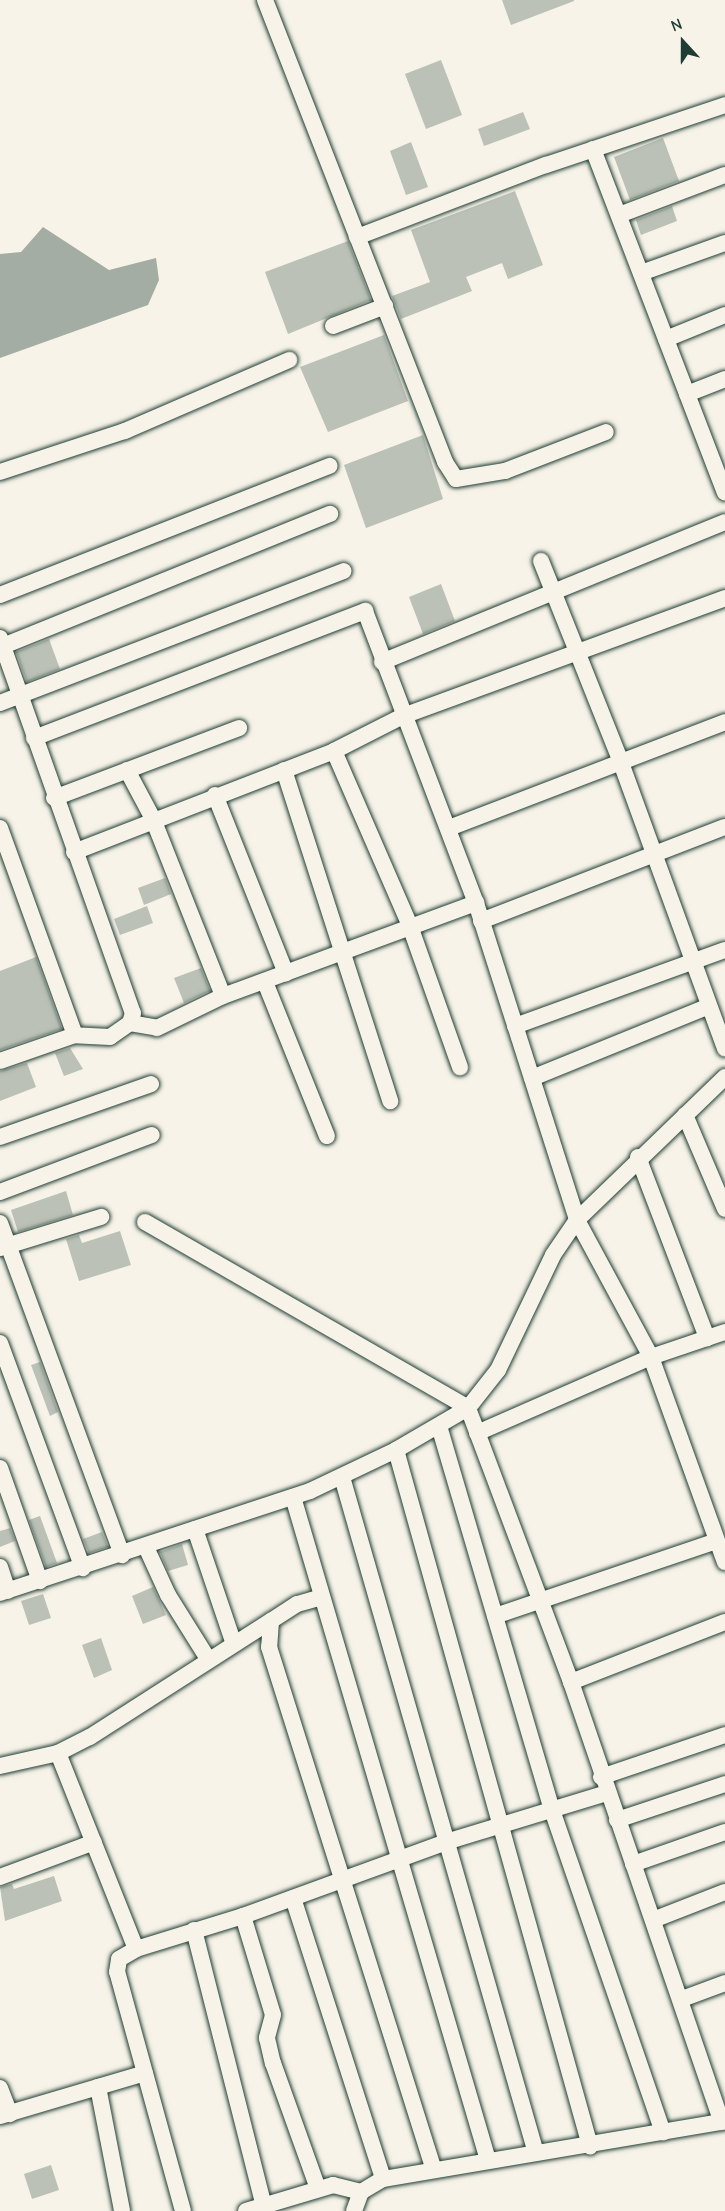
<!DOCTYPE html>
<style>
body{margin:0}
#map{position:relative;width:725px;height:2211px;overflow:hidden;background:#f7f3e8;font-family:"Comic Neue",sans-serif}
div>[style]{position:absolute}
.water>*{inset:0;background:#a4ada3}
.building>*{inset:0;background:#bbc1b6}
.roads{filter:drop-shadow(0 0 2px #1f3d34) drop-shadow(0 0 2px #1f3d34)}
.minor>*{height:16px;margin:-8px;padding:0 8px;transform-origin:8px;border-radius:8px;background:#f7f3e8}
span{translate:-50% -50%;white-space:nowrap;text-align:center;line-height:1.15;-webkit-text-stroke:5px #f7f3e8;paint-order:stroke}
.north{position:absolute;left:653px;top:12px;width:60px;height:60px;-webkit-text-stroke:4px #f7f3e8;paint-order:stroke;rotate:339deg;font-size:16px;font-weight:700;line-height:24px;text-align:center;color:#1f3d34}
.north::after{content:'';display:block;margin:auto;width:21px;height:27px;background:#1f3d34;clip-path:polygon(50% 0,100% 100%,50% 72%,0 100%)}
</style>
<div id="map">
<div class="water">
<i style="clip-path:polygon(43px 227px,109px 270px,156px 258px,159px 280px,148px 305px,0 358px,0 254px,21px 252px)"></i>
</div>
<div class="building">
<i style="clip-path:polygon(502px 0,574px 0,574px 1px,511px 25px)"></i>
<i style="clip-path:polygon(441px 60px,462px 115px,426px 129px,405px 74px)"></i>
<i style="clip-path:polygon(523px 112px,530px 129px,484px 146px,478px 129px)"></i>
<i style="clip-path:polygon(663px 138px,679px 181px,630px 200px,614px 157px)"></i>
<i style="clip-path:polygon(411px 142px,428px 187px,406px 195px,390px 151px)"></i>
<i style="clip-path:polygon(515px 191px,543px 265px,508px 279px,502px 263px,466px 277px,472px 291px,401px 319px,392px 296px,430px 282px,411px 230px)"></i>
<i style="clip-path:polygon(672px 206px,677px 221px,641px 235px,636px 220px)"></i>
<i style="clip-path:polygon(348px 241px,371px 300px,288px 334px,265px 272px)"></i>
<i style="clip-path:polygon(384px 335px,408px 401px,328px 432px,300px 367px)"></i>
<i style="clip-path:polygon(423px 435px,443px 499px,366px 528px,344px 465px)"></i>
<i style="clip-path:polygon(441px 584px,455px 621px,423px 634px,409px 597px)"></i>
<i style="clip-path:polygon(49px 639px,60px 669px,27px 682px,16px 652px)"></i>
<i style="clip-path:polygon(165px 878px,171px 894px,144px 905px,138px 888px)"></i>
<i style="clip-path:polygon(147px 906px,153px 923px,120px 935px,114px 919px)"></i>
<i style="clip-path:polygon(36px 957px,62px 1029px,0 1050px,0 971px)"></i>
<i style="clip-path:polygon(201px 968px,210px 991px,184px 1003px,174px 978px)"></i>
<i style="clip-path:polygon(70px 1048px,83px 1069px,64px 1076px,55px 1053px)"></i>
<i style="clip-path:polygon(27px 1063px,36px 1087px,0 1101px,0 1071px)"></i>
<i style="clip-path:polygon(66px 1191px,73px 1215px,18px 1232px,11px 1210px)"></i>
<i style="clip-path:polygon(120px 1231px,131px 1265px,79px 1281px,66px 1239px,79px 1235px,82px 1243px)"></i>
<i style="clip-path:polygon(40px 1362px,58px 1412px,50px 1416px,31px 1365px)"></i>
<i style="clip-path:polygon(40px 1516px,57px 1563px,46px 1567px,29px 1520px)"></i>
<i style="clip-path:polygon(10px 1528px,15px 1541px,0 1547px,0 1531px)"></i>
<i style="clip-path:polygon(102px 1532px,108px 1547px,89px 1553px,83px 1539px)"></i>
<i style="clip-path:polygon(182px 1544px,188px 1565px,168px 1571px,160px 1552px)"></i>
<i style="clip-path:polygon(153px 1587px,166px 1615px,143px 1624px,132px 1596px)"></i>
<i style="clip-path:polygon(43px 1594px,51px 1618px,29px 1625px,21px 1601px)"></i>
<i style="clip-path:polygon(101px 1638px,112px 1670px,94px 1678px,82px 1645px)"></i>
<i style="clip-path:polygon(54px 1876px,62px 1901px,5px 1921px,0 1887px,12px 1884px,14px 1889px)"></i>
<i style="clip-path:polygon(51px 2165px,59px 2190px,32px 2199px,24px 2174px)"></i>
</div>
<div class="roads">
<div class="minor">
<i style="left:265px;top:0;width:496px;rotate:68.7deg"></i>
<i style="left:445px;top:462px;width:20px;rotate:57deg"></i>
<i style="left:456px;top:479px;width:50px;rotate:-9.3deg"></i>
<i style="left:505px;top:471px;width:108px;rotate:-21.1deg"></i>
<i style="left:593px;top:149px;width:368px;rotate:69deg"></i>
<i style="left:619px;top:215px;width:113px;rotate:-20.7deg"></i>
<i style="left:357px;top:237px;width:202px;rotate:-20.9deg"></i>
<i style="left:546px;top:165px;width:189px;rotate:-18.5deg"></i>
<i style="left:641px;top:273px;width:89px;rotate:-19.7deg"></i>
<i style="left:333px;top:326px;width:56px;rotate:-21deg"></i>
<i style="left:666px;top:339px;width:64px;rotate:-22.1deg"></i>
<i style="left:687px;top:394px;width:41px;rotate:-21.5deg"></i>
<i style="left:0;top:472px;width:132px;rotate:-18.2deg"></i>
<i style="left:125px;top:431px;width:179px;rotate:-23.4deg"></i>
<i style="left:541px;top:561px;width:214px;rotate:68.3deg"></i>
<i style="left:620px;top:760px;width:307px;rotate:70deg"></i>
<i style="left:0;top:595px;width:354px;rotate:-21.4deg"></i>
<i style="left:0;top:638px;width:398px;rotate:70.5deg"></i>
<i style="left:133px;top:1013px;width:10px;rotate:107deg"></i>
<i style="left:130px;top:1023px;width:24px;rotate:145deg"></i>
<i style="left:110px;top:1037px;width:35px;rotate:-177deg"></i>
<i style="left:75px;top:1035px;width:79px;rotate:160.9deg"></i>
<i style="left:3px;top:646px;width:353px;rotate:-22deg"></i>
<i style="left:382px;top:662px;width:370px;rotate:-22.2deg"></i>
<i style="left:0;top:703px;width:368px;rotate:-21deg"></i>
<i style="left:34px;top:738px;width:355px;rotate:-21deg"></i>
<i style="left:365px;top:611px;width:312px;rotate:69.2deg"></i>
<i style="left:476px;top:903px;width:333px;rotate:72.3deg"></i>
<i style="left:577px;top:1220px;width:156px;rotate:61.6deg"></i>
<i style="left:651px;top:1357px;width:218px;rotate:70.2deg"></i>
<i style="left:334px;top:751px;width:191px;rotate:66.5deg"></i>
<i style="left:410px;top:926px;width:150px;rotate:70.5deg"></i>
<i style="left:127px;top:770px;width:55px;rotate:62deg"></i>
<i style="left:153px;top:819px;width:190px;rotate:68.4deg"></i>
<i style="left:284px;top:770px;width:348px;rotate:72.2deg"></i>
<i style="left:215px;top:795px;width:192px;rotate:68.3deg"></i>
<i style="left:54px;top:798px;width:198px;rotate:-20.7deg"></i>
<i style="left:0;top:828px;width:220px;rotate:70.1deg"></i>
<i style="left:449px;top:828px;width:296px;rotate:-21deg"></i>
<i style="left:74px;top:852px;width:279px;rotate:-21.2deg"></i>
<i style="left:334px;top:751px;width:77px;rotate:-26.9deg"></i>
<i style="left:403px;top:716px;width:343px;rotate:-20.1deg"></i>
<i style="left:481px;top:921px;width:261px;rotate:-21.1deg"></i>
<i style="left:265px;top:982px;width:166px;rotate:68.1deg"></i>
<i style="left:130px;top:1023px;width:27px;rotate:10deg"></i>
<i style="left:157px;top:1028px;width:73px;rotate:-25.9deg"></i>
<i style="left:223px;top:996px;width:270px;rotate:-20.2deg"></i>
<i style="left:515px;top:1026px;width:223px;rotate:-19.9deg"></i>
<i style="left:532px;top:1078px;width:191px;rotate:-22.1deg"></i>
<i style="left:685px;top:1115px;width:102px;rotate:66.9deg"></i>
<i style="left:0;top:1137px;width:160px;rotate:-19.3deg"></i>
<i style="left:638px;top:1157px;width:194px;rotate:69.1deg"></i>
<i style="left:0;top:1192px;width:162px;rotate:-20.6deg"></i>
<i style="left:145px;top:1222px;width:373px;rotate:29.9deg"></i>
<i style="left:468px;top:1408px;width:293px;rotate:69.4deg"></i>
<i style="left:571px;top:1682px;width:465px;rotate:71.1deg"></i>
<i style="left:0;top:1223px;width:354px;rotate:69.8deg"></i>
<i style="left:0;top:1248px;width:106px;rotate:-17.1deg"></i>
<i style="left:0;top:1343px;width:240px;rotate:69.8deg"></i>
<i style="left:439px;top:1426px;width:400px;rotate:73.6deg"></i>
<i style="left:552px;top:1810px;width:341px;rotate:71deg"></i>
<i style="left:477px;top:1433px;width:190px;rotate:-23.6deg"></i>
<i style="left:651px;top:1357px;width:78px;rotate:-18.7deg"></i>
<i style="left:396px;top:1450px;width:723px;rotate:74.42deg"></i>
<i style="left:0;top:1468px;width:120px;rotate:70.5deg"></i>
<i style="left:342px;top:1477px;width:703px;rotate:73.99deg"></i>
<i style="left:293px;top:1497px;width:691px;rotate:73.61deg"></i>
<i style="left:195px;top:1529px;width:121px;rotate:71.3deg"></i>
<i style="left:146px;top:1547px;width:53px;rotate:65.4deg"></i>
<i style="left:168px;top:1595px;width:75px;rotate:58deg"></i>
<i style="left:0;top:1567px;width:25px;rotate:72deg"></i>
<i style="left:0;top:1593px;width:326px;rotate:-18.2deg"></i>
<i style="left:310px;top:1491px;width:95px;rotate:-25.5deg"></i>
<i style="left:396px;top:1450px;width:83px;rotate:-30.3deg"></i>
<i style="left:468px;top:1408px;width:48px;rotate:-51.7deg"></i>
<i style="left:498px;top:1370px;width:127px;rotate:-64.4deg"></i>
<i style="left:553px;top:1255px;width:42px;rotate:-55.6deg"></i>
<i style="left:577px;top:1220px;width:206px;rotate:-44deg"></i>
<i style="left:322px;top:1597px;width:26px;rotate:164deg"></i>
<i style="left:297px;top:1604px;width:31px;rotate:147deg"></i>
<i style="left:271px;top:1621px;width:26px;rotate:94deg"></i>
<i style="left:269px;top:1647px;width:545px;rotate:72.5deg"></i>
<i style="left:495px;top:1616px;width:234px;rotate:-18.7deg"></i>
<i style="left:571px;top:1682px;width:165px;rotate:-21.3deg"></i>
<i style="left:58px;top:1753px;width:211px;rotate:68.3deg"></i>
<i style="left:0;top:1766px;width:59px;rotate:-12.6deg"></i>
<i style="left:58px;top:1753px;width:36px;rotate:-27deg"></i>
<i style="left:90px;top:1737px;width:215px;rotate:-32.7deg"></i>
<i style="left:601px;top:1777px;width:131px;rotate:-18.7deg"></i>
<i style="left:617px;top:1820px;width:114px;rotate:-18.4deg"></i>
<i style="left:633px;top:1864px;width:97px;rotate:-19.2deg"></i>
<i style="left:0;top:1877px;width:100px;rotate:-20.4deg"></i>
<i style="left:293px;top:1898px;width:295px;rotate:72.2deg"></i>
<i style="left:243px;top:1916px;width:103px;rotate:73.1deg"></i>
<i style="left:273px;top:2015px;width:24px;rotate:105deg"></i>
<i style="left:267px;top:2038px;width:26px;rotate:77deg"></i>
<i style="left:273px;top:2063px;width:134px;rotate:70.3deg"></i>
<i style="left:653px;top:1920px;width:77px;rotate:-21.3deg"></i>
<i style="left:194px;top:1930px;width:285px;rotate:75.8deg"></i>
<i style="left:682px;top:1999px;width:46px;rotate:-20.4deg"></i>
<i style="left:98px;top:2087px;width:126px;rotate:79deg"></i>
<i style="left:0;top:2088px;width:28px;rotate:69deg"></i>
<i style="left:0;top:2116px;width:151px;rotate:-16.5deg"></i>
<i style="left:183px;top:2211px;width:248px;rotate:-105.4deg"></i>
<i style="left:117px;top:1972px;width:13px;rotate:-81deg"></i>
<i style="left:119px;top:1959px;width:20px;rotate:-30deg"></i>
<i style="left:136px;top:1949px;width:112px;rotate:-17.1deg"></i>
<i style="left:243px;top:1916px;width:219px;rotate:-20deg"></i>
<i style="left:449px;top:1841px;width:165px;rotate:-16.9deg"></i>
<i style="left:246px;top:2211px;width:91px;rotate:-16.6deg"></i>
<i style="left:333px;top:2185px;width:29px;rotate:14deg"></i>
<i style="left:354px;top:2211px;width:20px;rotate:-70deg"></i>
<i style="left:361px;top:2192px;width:26px;rotate:-31deg"></i>
<i style="left:383px;top:2179px;width:347px;rotate:-9.6deg"></i>
</div>
</div>
<div class="north">N</div>
</div>
